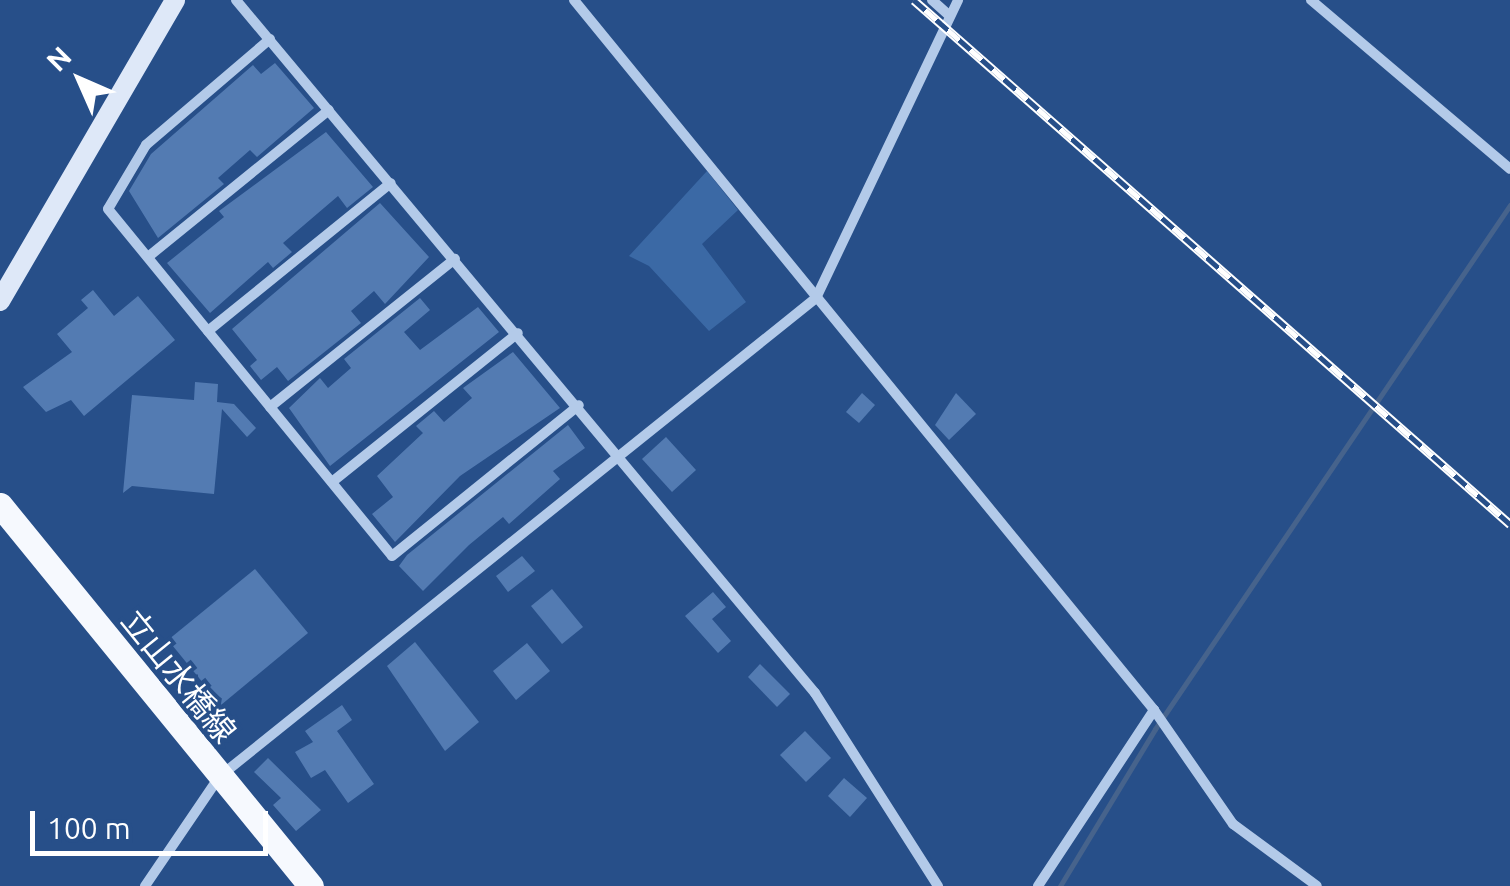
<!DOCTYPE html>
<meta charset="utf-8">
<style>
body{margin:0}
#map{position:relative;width:1510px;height:886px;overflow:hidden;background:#274f89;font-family:Ubuntu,"Noto Sans JP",sans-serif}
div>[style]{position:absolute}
.green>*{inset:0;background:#3b69a5}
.stream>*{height:5px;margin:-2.5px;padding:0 2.5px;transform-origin:2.5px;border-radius:2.5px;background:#46638c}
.building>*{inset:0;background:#537bb2}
.street>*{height:10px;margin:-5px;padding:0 5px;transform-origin:5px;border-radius:5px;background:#b3cae9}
.secondary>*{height:20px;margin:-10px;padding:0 10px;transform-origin:10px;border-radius:10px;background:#dee8f8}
.primary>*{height:25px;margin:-12.5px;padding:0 12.5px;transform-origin:12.5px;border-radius:12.5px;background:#f6f9fe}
.rail>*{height:9px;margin-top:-4.5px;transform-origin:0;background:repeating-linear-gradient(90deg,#274f89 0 15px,#fff 0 30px);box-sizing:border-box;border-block:2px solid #fff}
span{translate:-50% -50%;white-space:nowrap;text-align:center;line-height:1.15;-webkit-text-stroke:8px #274f89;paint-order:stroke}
.street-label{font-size:32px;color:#fff}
.north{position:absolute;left:30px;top:30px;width:100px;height:100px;-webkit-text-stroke:8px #274f89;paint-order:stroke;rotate:315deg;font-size:28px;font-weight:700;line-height:40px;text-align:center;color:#fff}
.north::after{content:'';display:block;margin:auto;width:35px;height:45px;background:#fff;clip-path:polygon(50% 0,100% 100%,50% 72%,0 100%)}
.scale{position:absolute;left:30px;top:811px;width:238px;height:45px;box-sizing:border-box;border:5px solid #fff;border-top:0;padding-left:12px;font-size:30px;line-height:35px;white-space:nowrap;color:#fff;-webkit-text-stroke:8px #274f89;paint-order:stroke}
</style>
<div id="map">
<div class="green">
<i style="clip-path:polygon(707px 171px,738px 210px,702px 244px,746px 302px,709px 331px,649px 266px,629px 256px)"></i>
</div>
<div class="stream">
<i style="left:1060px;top:886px;width:184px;rotate:-58.8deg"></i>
<i style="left:1155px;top:729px;width:633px;rotate:-55.88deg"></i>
</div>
<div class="building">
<i style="clip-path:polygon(275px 63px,314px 108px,257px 157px,250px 150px,218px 178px,224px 184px,158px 238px,129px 191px,151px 154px,253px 65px,261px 74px)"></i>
<i style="clip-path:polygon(326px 132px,373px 187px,347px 208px,338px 196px,283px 243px,292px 252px,273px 268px,268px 262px,210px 313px,167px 263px,224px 217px,219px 211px)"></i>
<i style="clip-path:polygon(380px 203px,429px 257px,385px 304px,374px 291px,351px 311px,361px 323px,288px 381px,277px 367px,261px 380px,250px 366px,257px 360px,232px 329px)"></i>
<i style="clip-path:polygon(93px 290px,114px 316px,138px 296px,175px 340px,84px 416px,71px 400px,46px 412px,23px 387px,72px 352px,57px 334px,88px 308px,81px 300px)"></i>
<i style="clip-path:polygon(420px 298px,430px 310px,404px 332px,420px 350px,478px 307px,499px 332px,330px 466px,289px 408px,320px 378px,328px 388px,351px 368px,344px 359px)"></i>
<i style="clip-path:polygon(513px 352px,560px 408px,460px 476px,395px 542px,372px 514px,393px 497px,377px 476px,423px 433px,416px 426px,434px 411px,444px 422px,472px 398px,463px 388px)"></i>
<i style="clip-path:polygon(195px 382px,218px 384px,217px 402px,234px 404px,256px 428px,247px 437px,222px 409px,214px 494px,132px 486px,123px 493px,132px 395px,194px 400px)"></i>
<i style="clip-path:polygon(862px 393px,875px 405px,859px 423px,846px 412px)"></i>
<i style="clip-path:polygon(956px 393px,976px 414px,949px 440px,935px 425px)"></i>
<i style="clip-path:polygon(568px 425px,585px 448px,553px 471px,560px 479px,509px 524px,503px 517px,469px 545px,423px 591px,399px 566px,407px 555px)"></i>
<i style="clip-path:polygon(666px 437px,696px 470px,672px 492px,642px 459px)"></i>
<i style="clip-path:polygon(522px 556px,535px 571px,508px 592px,496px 576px)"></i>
<i style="clip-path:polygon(255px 569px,308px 633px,221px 705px,168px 640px)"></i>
<i style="clip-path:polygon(552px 589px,583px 627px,562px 644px,531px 606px)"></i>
<i style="clip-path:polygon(713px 592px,726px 607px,712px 619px,731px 641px,718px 653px,685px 616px)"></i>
<i style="clip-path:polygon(415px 642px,479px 722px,445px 751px,387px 666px)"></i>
<i style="clip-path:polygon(527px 643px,550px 671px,516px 700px,493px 671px)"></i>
<i style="clip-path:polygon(760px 664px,790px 694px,777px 707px,748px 677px)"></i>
<i style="clip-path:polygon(342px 705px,352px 720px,337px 731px,374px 784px,348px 803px,325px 770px,311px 778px,295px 752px,313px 742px,305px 731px)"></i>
<i style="clip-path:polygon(805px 731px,831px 758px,806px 782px,780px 755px)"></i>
<i style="clip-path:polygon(268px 758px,321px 810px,296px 831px,273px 805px,281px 798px,254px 772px)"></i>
<i style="clip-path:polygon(844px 778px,867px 798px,850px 817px,828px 796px)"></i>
</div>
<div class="street">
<i style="left:236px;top:0;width:903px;rotate:50.12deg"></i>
<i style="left:815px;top:693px;width:229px;rotate:57.5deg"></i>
<i style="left:574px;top:0;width:917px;rotate:50.75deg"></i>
<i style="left:1154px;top:710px;width:139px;rotate:55.3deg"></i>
<i style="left:1233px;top:824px;width:104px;rotate:36.4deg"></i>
<i style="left:932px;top:0;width:24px;rotate:42deg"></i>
<i style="left:1311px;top:0;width:261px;rotate:40.3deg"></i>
<i style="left:270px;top:39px;width:163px;rotate:139.5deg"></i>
<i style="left:146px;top:145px;width:74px;rotate:120.7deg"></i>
<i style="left:108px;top:209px;width:448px;rotate:50.7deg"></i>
<i style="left:392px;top:556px;width:240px;rotate:-38.9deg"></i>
<i style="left:148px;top:257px;width:233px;rotate:-39.1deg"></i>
<i style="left:208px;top:331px;width:235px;rotate:-39deg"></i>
<i style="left:270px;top:407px;width:237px;rotate:-38.7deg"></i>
<i style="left:332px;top:482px;width:238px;rotate:-38.7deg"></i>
<i style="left:145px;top:886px;width:132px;rotate:-55.8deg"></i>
<i style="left:219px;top:777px;width:765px;rotate:-38.74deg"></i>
<i style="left:816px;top:298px;width:330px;rotate:-64.5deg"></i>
<i style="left:1038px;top:886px;width:211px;rotate:-56.6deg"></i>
</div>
<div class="secondary">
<i style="left:0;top:301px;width:348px;rotate:-59.8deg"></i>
</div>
<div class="primary">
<i style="left:0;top:505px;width:492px;rotate:50.8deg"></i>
</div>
<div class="rail">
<i style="left:914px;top:0;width:794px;rotate:41.32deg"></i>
</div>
<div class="street-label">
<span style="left:179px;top:676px;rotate:51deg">立山水橋線</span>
</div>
<div class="north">N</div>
<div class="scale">100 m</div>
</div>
